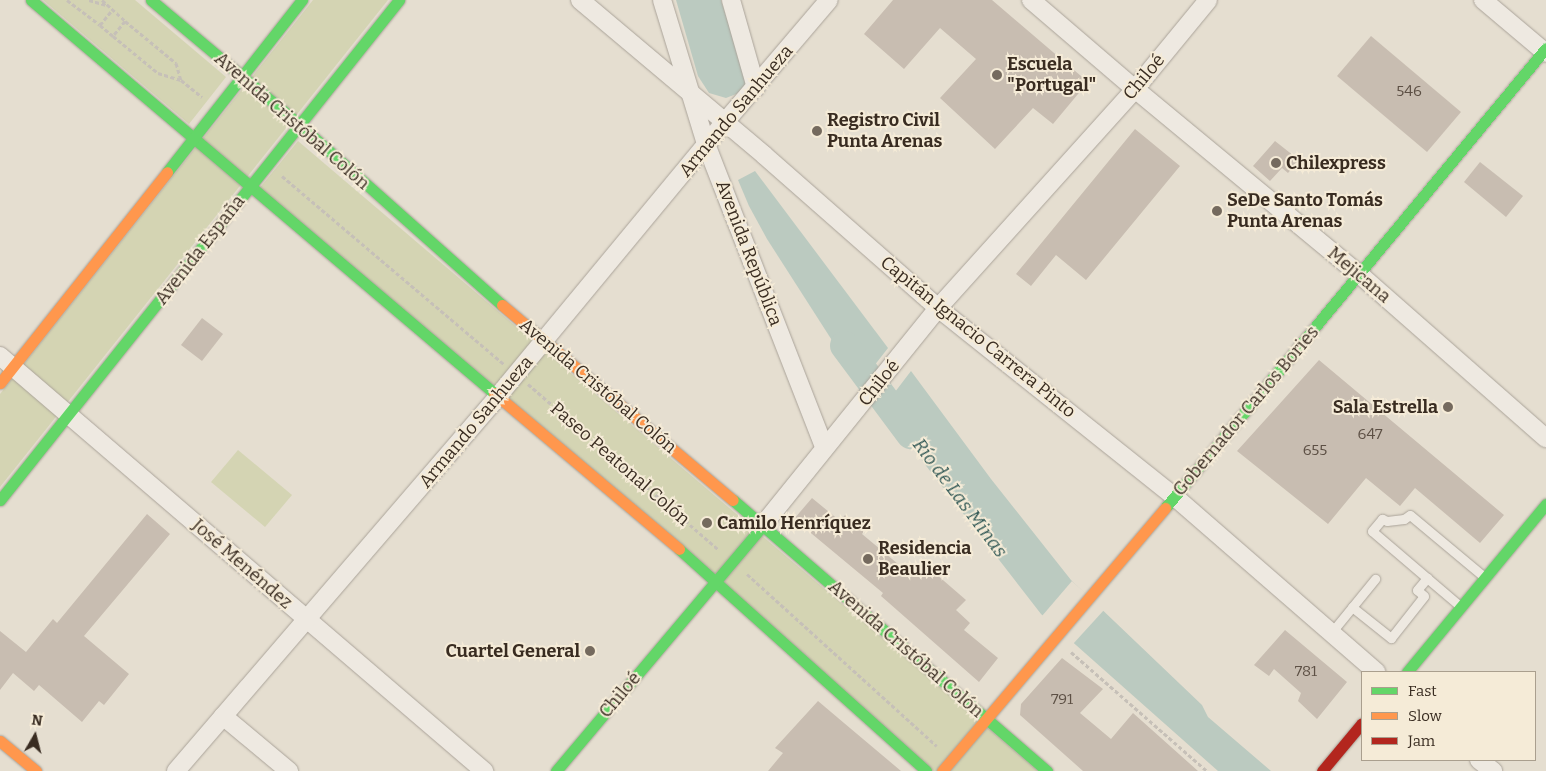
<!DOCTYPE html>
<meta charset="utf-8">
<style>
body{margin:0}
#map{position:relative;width:1546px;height:771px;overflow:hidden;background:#e5ded0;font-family:Bitter,serif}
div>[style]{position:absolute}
.green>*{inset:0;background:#d4d4b3}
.water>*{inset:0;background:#bbcac0}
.pier>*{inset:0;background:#e5ded0}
.river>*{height:29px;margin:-14.5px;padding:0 14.5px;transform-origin:14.5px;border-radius:14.5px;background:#bbcac0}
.building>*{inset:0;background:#c8bdb1}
.path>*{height:3px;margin-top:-1.5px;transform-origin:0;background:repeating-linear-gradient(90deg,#c6c0b8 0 4px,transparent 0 6.5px)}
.roads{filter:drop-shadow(0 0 1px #aaa399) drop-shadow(0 0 1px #aaa399)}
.lane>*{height:9px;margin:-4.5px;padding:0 4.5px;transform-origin:4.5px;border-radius:4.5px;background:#eee9e1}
.street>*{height:18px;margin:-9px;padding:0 9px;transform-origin:9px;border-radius:9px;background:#eee9e1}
.fast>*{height:11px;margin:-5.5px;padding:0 5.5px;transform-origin:5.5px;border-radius:5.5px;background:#63d668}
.slow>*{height:11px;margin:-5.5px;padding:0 5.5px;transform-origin:5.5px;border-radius:5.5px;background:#ff974d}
.jam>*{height:11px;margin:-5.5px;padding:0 5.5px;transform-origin:5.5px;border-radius:5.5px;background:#b3261e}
.dots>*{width:14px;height:14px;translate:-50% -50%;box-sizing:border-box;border:2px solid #f5ebd7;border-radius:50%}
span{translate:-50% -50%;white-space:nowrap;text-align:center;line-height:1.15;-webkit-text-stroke:4px #f5ebd7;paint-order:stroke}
.number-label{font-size:15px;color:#5d5045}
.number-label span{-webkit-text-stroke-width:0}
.poi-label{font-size:18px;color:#392c21;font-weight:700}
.left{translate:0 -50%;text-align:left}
.right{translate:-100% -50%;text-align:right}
.street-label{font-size:18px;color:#392c21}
.water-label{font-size:19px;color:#315855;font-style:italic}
.legend{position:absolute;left:1361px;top:671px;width:175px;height:90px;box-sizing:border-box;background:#f5ebd7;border:1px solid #aa9f8e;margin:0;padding:6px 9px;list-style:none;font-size:15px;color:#392c21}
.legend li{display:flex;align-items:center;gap:10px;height:25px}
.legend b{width:25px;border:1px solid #aa9f8e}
.north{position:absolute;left:10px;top:711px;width:50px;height:50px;-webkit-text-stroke:4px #f5ebd7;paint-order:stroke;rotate:8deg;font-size:14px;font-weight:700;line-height:20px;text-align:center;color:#392c21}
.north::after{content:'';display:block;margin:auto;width:18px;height:22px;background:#392c21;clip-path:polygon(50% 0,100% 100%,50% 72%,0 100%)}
</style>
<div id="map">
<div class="green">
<i style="clip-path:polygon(43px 0,135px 0,226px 77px,189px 124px)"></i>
<i style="clip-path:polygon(313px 0,388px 0,0 487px,0 394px)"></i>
<i style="clip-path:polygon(298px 141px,962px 706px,1038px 771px,933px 771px,258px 190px)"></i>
<i style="clip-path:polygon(238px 450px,292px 495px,265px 527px,211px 482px)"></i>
</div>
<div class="water">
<i style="clip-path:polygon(676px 0,721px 0,749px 89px,726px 98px,709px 93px,698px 76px)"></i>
<i style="clip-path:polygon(755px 171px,888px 348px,860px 384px,767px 239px,749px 206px,738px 180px)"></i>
<i style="clip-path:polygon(911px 371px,991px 479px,1071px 580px,1202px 705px,1208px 717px,1271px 771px,1218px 771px,1041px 614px,882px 409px)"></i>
</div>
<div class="pier">
<i style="clip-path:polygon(1072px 581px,1104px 610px,1073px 644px,1042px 616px)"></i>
</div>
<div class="river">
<i style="left:844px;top:345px;width:111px;rotate:53.4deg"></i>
</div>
<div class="building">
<i style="clip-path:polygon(893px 0,992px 0,1088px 82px,1053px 124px,1033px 108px,995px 149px,940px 98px,976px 59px,940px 28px,904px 69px,864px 34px)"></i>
<i style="clip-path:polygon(1371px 36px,1461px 112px,1427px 152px,1337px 76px)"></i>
<i style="clip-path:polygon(1135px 129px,1180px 166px,1086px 280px,1056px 255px,1031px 286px,1016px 274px)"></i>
<i style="clip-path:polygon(1275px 141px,1299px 160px,1288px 173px,1282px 168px,1270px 181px,1253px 166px)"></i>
<i style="clip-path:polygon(1480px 162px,1523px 196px,1506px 217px,1464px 182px)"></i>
<i style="clip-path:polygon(202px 318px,223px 334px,202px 361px,181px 345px)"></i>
<i style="clip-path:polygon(1319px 360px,1504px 515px,1480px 543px,1415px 488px,1400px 506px,1366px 478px,1328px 524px,1237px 451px)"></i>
<i style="clip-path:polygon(812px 498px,840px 521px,845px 515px,864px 531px,862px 534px,904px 569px,909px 563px,924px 575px,929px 568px,966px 600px,956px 610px,970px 623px,964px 630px,998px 658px,979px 682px,881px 596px,883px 593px,794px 519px)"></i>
<i style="clip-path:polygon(147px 514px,170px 534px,84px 636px,129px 674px,104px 705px,99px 701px,82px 722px,39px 685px,34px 691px,13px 673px,0 690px,0 631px,26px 652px,53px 619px,57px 623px)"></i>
<i style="clip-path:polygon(1285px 630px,1347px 682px,1317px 719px,1298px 701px,1301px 693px,1274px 669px,1269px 676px,1254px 665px)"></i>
<i style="clip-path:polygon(1062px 658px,1103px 689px,1080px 713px,1111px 739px,1133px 713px,1198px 771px,1083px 771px,1020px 715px,1021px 704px)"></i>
<i style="clip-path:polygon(818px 701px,844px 723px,901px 771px,768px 771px,783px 753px,775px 748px)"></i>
</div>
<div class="path">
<i style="left:67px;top:0;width:41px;rotate:37.1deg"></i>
<i style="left:89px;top:0;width:18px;rotate:16deg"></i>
<i style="left:102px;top:0;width:31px;rotate:42deg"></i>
<i style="left:125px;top:21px;width:19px;rotate:129deg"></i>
<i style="left:113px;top:36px;width:17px;rotate:-140deg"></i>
<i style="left:100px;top:25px;width:19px;rotate:-51deg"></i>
<i style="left:125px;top:21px;width:66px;rotate:39.5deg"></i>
<i style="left:176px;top:63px;width:18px;rotate:74deg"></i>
<i style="left:181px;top:80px;width:27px;rotate:39deg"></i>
<i style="left:113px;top:36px;width:58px;rotate:39.4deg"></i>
<i style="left:158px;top:73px;width:24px;rotate:17deg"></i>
<i style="left:282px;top:176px;width:291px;rotate:40.3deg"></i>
<i style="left:528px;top:384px;width:252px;rotate:41deg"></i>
<i style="left:747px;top:574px;width:256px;rotate:42.2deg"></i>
<i style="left:1071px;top:652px;width:181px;rotate:41.2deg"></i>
</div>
<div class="roads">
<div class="lane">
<i style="left:1427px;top:578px;width:43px;rotate:40.3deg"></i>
<i style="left:1352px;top:607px;width:50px;rotate:38.5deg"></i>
<i style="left:1391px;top:638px;width:53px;rotate:-51.8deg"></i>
<i style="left:1424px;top:596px;width:9px;rotate:-139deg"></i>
<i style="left:1417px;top:590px;width:16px;rotate:-50deg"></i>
<i style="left:1427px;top:578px;width:72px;rotate:-139.5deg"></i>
<i style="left:1372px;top:531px;width:16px;rotate:-50deg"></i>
<i style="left:1382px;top:519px;width:5px;rotate:22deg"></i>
<i style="left:1387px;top:521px;width:17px;rotate:-7deg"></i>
<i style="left:1404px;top:519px;width:7px;rotate:-34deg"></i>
<i style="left:1410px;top:515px;width:94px;rotate:39.8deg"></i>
<i style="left:1331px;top:633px;width:70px;rotate:-50.8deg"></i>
</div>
<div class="street">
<i style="left:580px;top:0;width:241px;rotate:40.1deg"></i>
<i style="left:764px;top:155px;width:232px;rotate:41.3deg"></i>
<i style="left:938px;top:308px;width:303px;rotate:38.6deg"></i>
<i style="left:1175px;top:497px;width:267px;rotate:41deg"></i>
<i style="left:662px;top:0;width:151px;rotate:73deg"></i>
<i style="left:706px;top:144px;width:325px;rotate:68.7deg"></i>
<i style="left:731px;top:0;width:91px;rotate:74.1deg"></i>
<i style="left:1031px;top:0;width:137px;rotate:40.6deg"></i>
<i style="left:1135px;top:89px;width:291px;rotate:39.6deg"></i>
<i style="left:1359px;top:274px;width:249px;rotate:41.3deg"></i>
<i style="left:1483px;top:0;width:82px;rotate:40.1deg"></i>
<i style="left:0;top:356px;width:638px;rotate:40.61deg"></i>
<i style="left:763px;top:525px;width:279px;rotate:-51.1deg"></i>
<i style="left:938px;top:308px;width:295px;rotate:-48deg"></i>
<i style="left:1135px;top:89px;width:115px;rotate:-50.6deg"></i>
<i style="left:223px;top:716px;width:86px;rotate:39.8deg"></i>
<i style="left:1479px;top:760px;width:18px;rotate:38deg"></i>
<i style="left:176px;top:771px;width:494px;rotate:-49.3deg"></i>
<i style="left:498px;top:396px;width:356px;rotate:-50.4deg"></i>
<i style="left:725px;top:122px;width:160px;rotate:-49.6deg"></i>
</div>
<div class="fast">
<i style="left:31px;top:0;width:607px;rotate:40.32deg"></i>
<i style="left:151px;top:0;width:196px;rotate:40deg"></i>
<i style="left:301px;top:126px;width:269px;rotate:41.7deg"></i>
<i style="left:167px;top:172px;width:219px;rotate:-51.9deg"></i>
<i style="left:0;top:500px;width:640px;rotate:-51.41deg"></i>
<i style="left:733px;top:500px;width:415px;rotate:40.8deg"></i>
<i style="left:1165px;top:508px;width:597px;rotate:-50.37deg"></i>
<i style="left:679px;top:549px;width:332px;rotate:41.9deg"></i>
<i style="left:1407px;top:672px;width:218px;rotate:-50.4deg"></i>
<i style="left:556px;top:771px;width:322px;rotate:-49.9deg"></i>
</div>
<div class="slow">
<i style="left:502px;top:305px;width:302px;rotate:40.2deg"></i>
<i style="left:0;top:383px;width:269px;rotate:-51.6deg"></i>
<i style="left:494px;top:393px;width:242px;rotate:40.1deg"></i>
<i style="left:0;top:741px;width:47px;rotate:39.8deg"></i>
<i style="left:942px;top:771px;width:345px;rotate:-49.7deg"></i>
</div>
<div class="jam">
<i style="left:1322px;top:771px;width:62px;rotate:-50.2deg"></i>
</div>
</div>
<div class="dots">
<i style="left:997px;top:75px;background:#756a5e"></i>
<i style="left:817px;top:131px;background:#756a5e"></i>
<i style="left:1276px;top:163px;background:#756a5e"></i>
<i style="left:1217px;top:211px;background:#756a5e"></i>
<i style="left:1448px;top:407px;background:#756a5e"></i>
<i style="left:707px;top:523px;background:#756a5e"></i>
<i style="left:868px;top:559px;background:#756a5e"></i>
<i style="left:590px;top:651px;background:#756a5e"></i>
</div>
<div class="number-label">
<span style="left:1409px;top:92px">546</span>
<span style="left:1370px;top:435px">647</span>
<span style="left:1315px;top:451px">655</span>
<span style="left:1306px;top:672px">781</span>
<span style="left:1062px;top:700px">791</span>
</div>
<div class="poi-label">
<span class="left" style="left:1007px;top:75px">Escuela<br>"Portugal"</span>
<span class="left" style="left:827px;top:131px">Registro Civil<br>Punta Arenas</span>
<span class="left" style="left:1286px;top:163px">Chilexpress</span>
<span class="left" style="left:1227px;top:211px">SeDe Santo Tomás<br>Punta Arenas</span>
<span class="right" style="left:1438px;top:407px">Sala Estrella</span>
<span class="left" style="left:717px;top:523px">Camilo Henríquez</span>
<span class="left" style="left:878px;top:559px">Residencia<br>Beaulier</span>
<span class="right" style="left:580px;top:651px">Cuartel General</span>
</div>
<div class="street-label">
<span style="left:1144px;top:77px;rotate:-50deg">Chiloé</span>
<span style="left:736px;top:111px;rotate:-50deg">Armando Sanhueza</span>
<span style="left:292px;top:121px;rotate:41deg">Avenida Cristóbal Colón</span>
<span style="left:200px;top:250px;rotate:-52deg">Avenida España</span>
<span style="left:749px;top:253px;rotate:69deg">Avenida República</span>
<span style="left:1359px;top:275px;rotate:40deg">Mejicana</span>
<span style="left:978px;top:337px;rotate:39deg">Capitán Ignacio Carrera Pinto</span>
<span style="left:879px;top:383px;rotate:-51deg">Chiloé</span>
<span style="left:598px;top:386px;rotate:40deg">Avenida Cristóbal Colón</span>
<span style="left:1246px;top:411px;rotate:-50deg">Gobernador Carlos Bories</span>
<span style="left:476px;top:422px;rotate:-50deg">Armando Sanhueza</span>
<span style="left:620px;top:464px;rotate:41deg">Paseo Peatonal Colón</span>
<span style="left:242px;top:564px;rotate:41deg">José Menéndez</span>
<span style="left:906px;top:649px;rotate:41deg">Avenida Cristóbal Colón</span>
<span style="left:620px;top:695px;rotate:-50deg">Chiloé</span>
</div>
<div class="water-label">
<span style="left:960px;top:498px;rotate:53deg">Río de Las Minas</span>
</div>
<ul class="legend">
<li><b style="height:6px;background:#63d668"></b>Fast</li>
<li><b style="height:6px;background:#ff974d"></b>Slow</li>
<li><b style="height:6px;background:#b3261e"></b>Jam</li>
</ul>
<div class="north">N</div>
</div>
